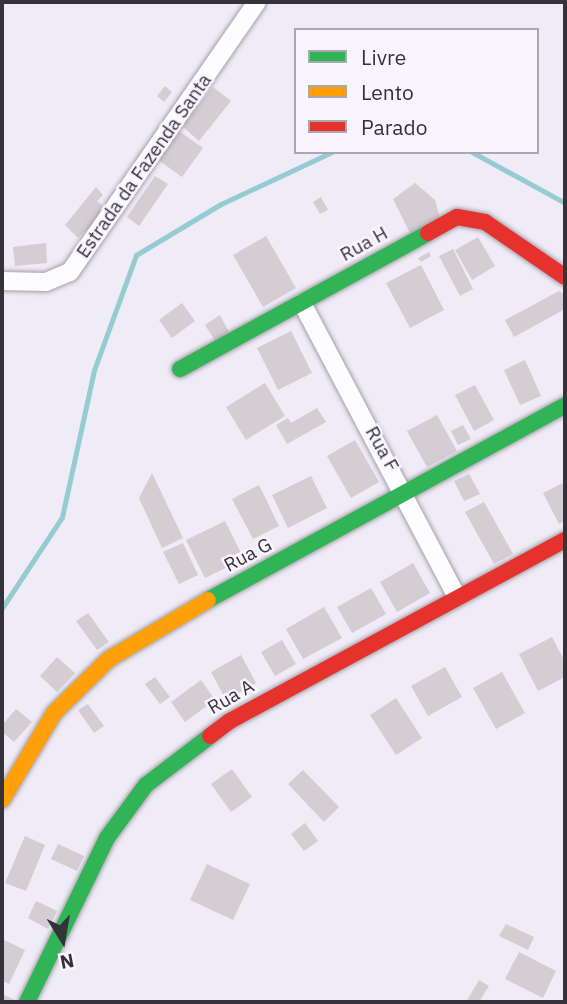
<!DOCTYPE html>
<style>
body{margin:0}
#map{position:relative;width:567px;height:1004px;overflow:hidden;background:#efebf7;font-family:"IBM Plex Sans",sans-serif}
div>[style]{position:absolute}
.stream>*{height:5px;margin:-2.5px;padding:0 2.5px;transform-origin:2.5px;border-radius:2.5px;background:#95ccd2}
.building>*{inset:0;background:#d4cdd1}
.roads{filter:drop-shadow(0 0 2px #a4a1a9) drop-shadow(0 0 2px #a4a1a9)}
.street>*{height:18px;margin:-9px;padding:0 9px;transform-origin:9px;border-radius:9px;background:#fdfcfe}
.fast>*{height:16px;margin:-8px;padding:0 8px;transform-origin:8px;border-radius:8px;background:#30b455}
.slow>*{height:16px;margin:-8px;padding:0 8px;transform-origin:8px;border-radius:8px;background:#ff9f0a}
.jam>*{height:16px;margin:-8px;padding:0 8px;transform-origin:8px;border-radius:8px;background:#e5322d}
span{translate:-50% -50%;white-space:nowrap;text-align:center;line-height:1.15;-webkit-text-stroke:5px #f8f5fe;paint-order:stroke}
.street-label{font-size:19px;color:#35323a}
.frame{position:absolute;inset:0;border:4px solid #35323a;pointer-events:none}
.legend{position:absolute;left:294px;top:28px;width:245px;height:126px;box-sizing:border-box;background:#f8f5fe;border:2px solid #aaa7b0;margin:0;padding:9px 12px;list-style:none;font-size:21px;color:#35323a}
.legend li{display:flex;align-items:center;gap:14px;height:35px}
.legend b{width:35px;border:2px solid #aaa7b0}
.north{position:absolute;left:28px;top:906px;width:70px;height:70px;-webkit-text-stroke:5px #f8f5fe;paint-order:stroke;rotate:169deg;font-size:19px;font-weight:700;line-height:28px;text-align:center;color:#35323a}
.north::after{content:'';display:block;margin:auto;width:24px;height:32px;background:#35323a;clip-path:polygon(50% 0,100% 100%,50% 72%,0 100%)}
</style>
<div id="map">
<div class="stream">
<i style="left:472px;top:152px;width:106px;rotate:28.7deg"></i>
<i style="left:2px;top:608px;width:109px;rotate:-56.6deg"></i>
<i style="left:62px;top:517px;width:150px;rotate:-77.7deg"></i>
<i style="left:94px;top:370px;width:122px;rotate:-69.9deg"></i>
<i style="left:136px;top:255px;width:99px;rotate:-31deg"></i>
<i style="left:221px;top:204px;width:123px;rotate:-25.1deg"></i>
</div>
<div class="building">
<i style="clip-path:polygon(165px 86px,172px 92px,164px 102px,157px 96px)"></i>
<i style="clip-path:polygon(213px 87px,231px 101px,199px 141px,182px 126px)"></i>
<i style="clip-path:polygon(179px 131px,203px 148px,182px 177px,157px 159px)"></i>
<i style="clip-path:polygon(155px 176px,168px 184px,139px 226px,127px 217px)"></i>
<i style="clip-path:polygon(415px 183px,435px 200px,440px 218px,410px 233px,393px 199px)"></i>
<i style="clip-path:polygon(96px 187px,103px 195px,97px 201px,107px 210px,78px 238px,65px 225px)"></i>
<i style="clip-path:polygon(321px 197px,328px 210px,320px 214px,313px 202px)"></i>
<i style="clip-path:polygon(266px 236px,296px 288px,263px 307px,233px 255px)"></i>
<i style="clip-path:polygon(478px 237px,495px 266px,472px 280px,455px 250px)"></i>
<i style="clip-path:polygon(46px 243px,47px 263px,15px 266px,13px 247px)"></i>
<i style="clip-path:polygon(453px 249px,473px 289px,460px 296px,439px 256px)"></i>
<i style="clip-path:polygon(429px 252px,431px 256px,421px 262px,418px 258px)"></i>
<i style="clip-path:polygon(421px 265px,444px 310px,410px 328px,386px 283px)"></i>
<i style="clip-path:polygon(559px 291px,565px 295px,565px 309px,514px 337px,505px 320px)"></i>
<i style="clip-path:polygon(182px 303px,195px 321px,172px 338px,159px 320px)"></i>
<i style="clip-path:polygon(220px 315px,229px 332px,216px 342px,205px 325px)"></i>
<i style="clip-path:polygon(291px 331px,312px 373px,278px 390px,257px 348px)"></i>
<i style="clip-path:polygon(525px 360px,541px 396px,520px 405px,504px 370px)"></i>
<i style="clip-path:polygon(265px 383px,285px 416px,246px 440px,226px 407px)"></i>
<i style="clip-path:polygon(475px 385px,494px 420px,474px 431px,455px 395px)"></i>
<i style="clip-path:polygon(317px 408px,326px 422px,287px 444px,276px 425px,288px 418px,291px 423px)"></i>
<i style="clip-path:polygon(437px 415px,457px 451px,427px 467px,407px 431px)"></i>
<i style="clip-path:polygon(463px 425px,471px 439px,458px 445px,451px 431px)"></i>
<i style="clip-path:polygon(355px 440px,379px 482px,351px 498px,327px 456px)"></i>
<i style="clip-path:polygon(152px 473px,183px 538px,162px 548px,139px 498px)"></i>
<i style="clip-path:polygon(469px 474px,480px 494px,464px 501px,454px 481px)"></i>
<i style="clip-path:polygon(311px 476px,327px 508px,288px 528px,272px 495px)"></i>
<i style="clip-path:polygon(565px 482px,565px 521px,559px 524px,543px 493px)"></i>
<i style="clip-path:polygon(259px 485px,279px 526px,253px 539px,232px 499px)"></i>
<i style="clip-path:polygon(484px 502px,513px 554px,494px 564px,465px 512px)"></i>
<i style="clip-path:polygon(225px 521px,244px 559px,205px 578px,186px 540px)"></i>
<i style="clip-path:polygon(183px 543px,198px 575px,179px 584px,163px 552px)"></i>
<i style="clip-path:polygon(413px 563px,430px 593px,397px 612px,380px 582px)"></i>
<i style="clip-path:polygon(371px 588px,386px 614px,352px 633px,337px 607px)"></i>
<i style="clip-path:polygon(324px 607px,342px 638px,303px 659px,286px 629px)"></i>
<i style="clip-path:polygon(88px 613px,109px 642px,97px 650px,76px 621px)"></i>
<i style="clip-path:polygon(552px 637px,565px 662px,565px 677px,538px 691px,519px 654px)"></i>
<i style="clip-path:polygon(282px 640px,296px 664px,275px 676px,261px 652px)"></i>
<i style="clip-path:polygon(241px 655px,256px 683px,226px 700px,211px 672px)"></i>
<i style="clip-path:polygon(57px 657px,75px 673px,57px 692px,40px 676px)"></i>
<i style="clip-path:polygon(445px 667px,462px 697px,428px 716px,411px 686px)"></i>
<i style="clip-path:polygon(502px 672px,525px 713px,496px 729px,473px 688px)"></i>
<i style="clip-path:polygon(155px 677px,170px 697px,160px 704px,145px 684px)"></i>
<i style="clip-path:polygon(201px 680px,215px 700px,185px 722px,171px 702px)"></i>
<i style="clip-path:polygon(396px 698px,422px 738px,396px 755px,370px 715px)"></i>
<i style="clip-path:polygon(88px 704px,104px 726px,94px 733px,78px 710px)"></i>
<i style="clip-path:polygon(16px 709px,32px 722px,14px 742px,2px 732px,2px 725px)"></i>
<i style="clip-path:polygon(232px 769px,252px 797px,231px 812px,211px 784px)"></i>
<i style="clip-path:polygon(303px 770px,339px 807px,324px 822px,288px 784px)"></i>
<i style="clip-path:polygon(305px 823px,318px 841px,304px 851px,291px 834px)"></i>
<i style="clip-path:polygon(25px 836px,45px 845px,26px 891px,5px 883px)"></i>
<i style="clip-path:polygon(58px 844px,84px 856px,77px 871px,51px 859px)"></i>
<i style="clip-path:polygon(207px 864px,250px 884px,233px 920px,190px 900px)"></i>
<i style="clip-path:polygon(36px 901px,57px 911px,48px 929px,28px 918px)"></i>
<i style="clip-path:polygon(506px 924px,534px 937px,528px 950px,499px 936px)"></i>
<i style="clip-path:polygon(2px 939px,25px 950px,9px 984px,2px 981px)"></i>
<i style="clip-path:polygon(519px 952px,556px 971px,543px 998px,505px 979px)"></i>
<i style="clip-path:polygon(479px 980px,489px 986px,479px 1002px,466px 1002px)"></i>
<i style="clip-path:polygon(2px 994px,15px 1000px,14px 1002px,2px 1002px)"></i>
</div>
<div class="roads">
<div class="street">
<i style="left:2px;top:281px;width:44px;rotate:1.3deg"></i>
<i style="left:46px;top:282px;width:26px;rotate:-23deg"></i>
<i style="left:70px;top:272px;width:328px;rotate:-55.3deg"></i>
<i style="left:302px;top:303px;width:332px;rotate:62.2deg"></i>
</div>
<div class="fast">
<i style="left:180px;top:369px;width:283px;rotate:-28.7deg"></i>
<i style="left:208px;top:600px;width:407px;rotate:-28.6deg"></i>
<i style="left:27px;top:1002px;width:182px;rotate:-64deg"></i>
<i style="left:107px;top:838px;width:66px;rotate:-53.7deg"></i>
<i style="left:146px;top:785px;width:81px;rotate:-37.4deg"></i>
</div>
<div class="slow">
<i style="left:2px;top:800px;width:101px;rotate:-59.1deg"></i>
<i style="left:54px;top:713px;width:77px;rotate:-44.5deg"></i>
<i style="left:109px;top:659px;width:115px;rotate:-30.8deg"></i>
</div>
<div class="jam">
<i style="left:428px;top:233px;width:33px;rotate:-29deg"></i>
<i style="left:457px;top:217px;width:28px;rotate:10deg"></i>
<i style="left:485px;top:222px;width:97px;rotate:34.5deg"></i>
<i style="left:210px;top:736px;width:25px;rotate:-37deg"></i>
<i style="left:230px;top:721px;width:381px;rotate:-28.4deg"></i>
</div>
</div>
<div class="street-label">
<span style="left:144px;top:166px;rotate:-55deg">Estrada da Fazenda Santa</span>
<span style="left:364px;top:244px;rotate:-29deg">Rua H</span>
<span style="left:382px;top:449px;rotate:61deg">Rua F</span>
<span style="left:248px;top:555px;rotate:-28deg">Rua G</span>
<span style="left:231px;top:697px;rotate:-30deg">Rua A</span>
</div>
<div class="frame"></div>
<ul class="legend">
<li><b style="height:9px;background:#30b455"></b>Livre</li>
<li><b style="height:9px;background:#ff9f0a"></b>Lento</li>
<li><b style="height:9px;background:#e5322d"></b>Parado</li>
</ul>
<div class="north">N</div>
</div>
